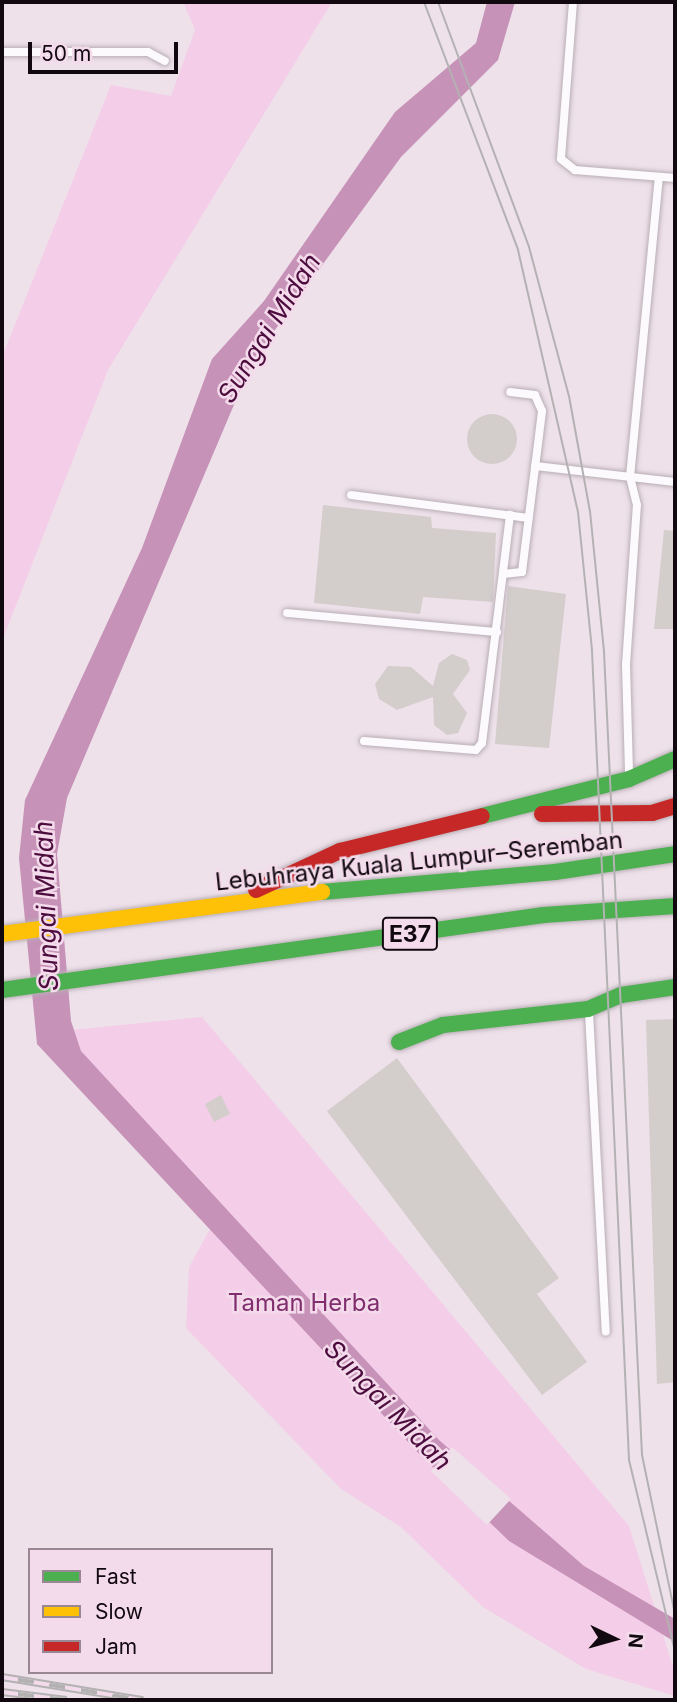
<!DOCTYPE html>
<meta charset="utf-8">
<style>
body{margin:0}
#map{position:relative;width:677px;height:1702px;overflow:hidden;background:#eee1ea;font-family:Inter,sans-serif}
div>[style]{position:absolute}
.green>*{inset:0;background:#f4cde8}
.water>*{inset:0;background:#c692b8}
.pier>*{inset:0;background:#eee1ea}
.building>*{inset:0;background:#d3cdcc}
.round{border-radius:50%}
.roads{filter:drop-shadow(0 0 2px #b9aeb5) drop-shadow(0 0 2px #b9aeb5)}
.lane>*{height:8px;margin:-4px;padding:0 4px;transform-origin:4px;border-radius:4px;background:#fcfafc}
.fast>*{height:16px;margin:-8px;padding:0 8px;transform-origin:8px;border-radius:8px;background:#4caf50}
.slow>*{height:16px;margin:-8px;padding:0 8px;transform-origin:8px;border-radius:8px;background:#ffc107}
.jam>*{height:16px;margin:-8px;padding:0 8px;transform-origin:8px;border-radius:8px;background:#c62828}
.tram>*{height:2px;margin:-1px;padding:0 1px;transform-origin:1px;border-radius:1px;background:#b4b1b3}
.rail>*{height:8px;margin-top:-4px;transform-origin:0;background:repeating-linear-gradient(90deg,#f4dbeb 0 16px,#b4b1b3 0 32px);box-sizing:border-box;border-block:2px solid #b4b1b3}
span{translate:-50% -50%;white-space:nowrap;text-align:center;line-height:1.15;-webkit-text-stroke:5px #f4dbeb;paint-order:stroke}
.shield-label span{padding:2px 5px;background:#f4dbeb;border:2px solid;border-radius:5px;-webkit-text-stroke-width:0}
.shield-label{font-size:23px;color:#11090f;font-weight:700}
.street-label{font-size:24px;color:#11090f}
.park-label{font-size:24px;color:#812e6e}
.water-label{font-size:26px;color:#4c0c3e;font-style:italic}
.frame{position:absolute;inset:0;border:4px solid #11090f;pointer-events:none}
.legend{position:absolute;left:28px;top:1548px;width:245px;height:126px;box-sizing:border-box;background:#f4dbeb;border:2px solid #998793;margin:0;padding:9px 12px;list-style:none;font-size:21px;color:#11090f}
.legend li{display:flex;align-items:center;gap:14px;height:35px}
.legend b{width:35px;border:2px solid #998793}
.north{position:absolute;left:579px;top:1604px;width:70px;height:70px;-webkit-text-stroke:5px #f4dbeb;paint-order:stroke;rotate:95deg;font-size:19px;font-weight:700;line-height:28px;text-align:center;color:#11090f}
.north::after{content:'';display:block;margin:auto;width:24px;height:32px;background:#11090f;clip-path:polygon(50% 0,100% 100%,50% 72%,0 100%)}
.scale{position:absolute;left:28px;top:42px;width:150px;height:32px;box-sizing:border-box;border:4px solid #11090f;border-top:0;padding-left:9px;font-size:21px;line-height:24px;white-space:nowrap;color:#11090f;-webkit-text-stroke:5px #f4dbeb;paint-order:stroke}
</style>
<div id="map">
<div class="green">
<i style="clip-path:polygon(183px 2px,332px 2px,108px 370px,2px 641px,2px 357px,111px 85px,171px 96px,195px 30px)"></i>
<i style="clip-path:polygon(202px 1017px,629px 1526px,675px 1673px,675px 1696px,586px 1669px,483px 1607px,401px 1527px,341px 1489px,186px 1328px,189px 1267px,221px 1209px,81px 1051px,72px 1030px)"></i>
</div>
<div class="water">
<i style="clip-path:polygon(487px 2px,515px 2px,498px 60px,401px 157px,253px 360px,67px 798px,57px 854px,71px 1021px,81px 1051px,439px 1440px,584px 1566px,675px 1619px,675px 1642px,509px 1541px,423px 1458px,37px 1044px,19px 858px,25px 800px,142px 548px,212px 359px,264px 301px,395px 112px,476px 43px)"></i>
</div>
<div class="pier">
<i style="clip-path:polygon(452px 1447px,511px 1499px,487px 1525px,431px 1471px)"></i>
</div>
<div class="building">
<i class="round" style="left:467px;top:414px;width:50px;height:50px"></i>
<i style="clip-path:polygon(323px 505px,431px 517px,432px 528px,496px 533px,493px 602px,423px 597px,420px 614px,314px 603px)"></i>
<i style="clip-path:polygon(664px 530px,675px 531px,675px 629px,654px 629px)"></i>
<i style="clip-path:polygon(508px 586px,566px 594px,549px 748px,495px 744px)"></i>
<i style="clip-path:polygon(452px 654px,467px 660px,470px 670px,453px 694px,467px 713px,458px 733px,447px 735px,434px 725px,433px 697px,397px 710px,379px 699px,375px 684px,388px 666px,411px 667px,433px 686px,439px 663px)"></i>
<i style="clip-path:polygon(675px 1019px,675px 1382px,657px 1384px,646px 1020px)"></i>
<i style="clip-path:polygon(397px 1058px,559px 1278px,537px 1294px,587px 1362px,542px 1395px,327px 1111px)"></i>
<i style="clip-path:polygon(221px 1095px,230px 1114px,214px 1122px,205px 1104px)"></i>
</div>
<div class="roads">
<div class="lane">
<i style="left:573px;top:2px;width:157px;rotate:94.4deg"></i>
<i style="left:561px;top:159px;width:18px;rotate:38deg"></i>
<i style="left:575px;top:170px;width:100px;rotate:4.6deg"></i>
<i style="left:2px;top:52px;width:146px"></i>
<i style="left:148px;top:52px;width:19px;rotate:28deg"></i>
<i style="left:535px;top:466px;width:141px;rotate:6.5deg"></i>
<i style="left:351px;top:495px;width:179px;rotate:7.4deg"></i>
<i style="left:503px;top:574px;width:19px;rotate:-6deg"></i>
<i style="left:522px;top:572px;width:162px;rotate:-82.9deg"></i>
<i style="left:542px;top:411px;width:17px;rotate:-114deg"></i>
<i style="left:535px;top:395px;width:25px;rotate:-173deg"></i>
<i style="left:287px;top:613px;width:211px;rotate:5.2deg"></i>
<i style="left:364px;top:741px;width:112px;rotate:4.6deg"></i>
<i style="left:476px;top:750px;width:9px;rotate:-49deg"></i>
<i style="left:482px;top:743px;width:230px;rotate:-83deg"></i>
<i style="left:629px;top:772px;width:107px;rotate:-91.6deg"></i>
<i style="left:626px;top:665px;width:160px;rotate:-86.1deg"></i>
<i style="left:637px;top:505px;width:29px;rotate:-104deg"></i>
<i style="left:630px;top:477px;width:301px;rotate:-84.5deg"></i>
<i style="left:589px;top:1012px;width:320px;rotate:87deg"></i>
</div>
<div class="fast">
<i style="left:482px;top:816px;width:152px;rotate:-14.1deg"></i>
<i style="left:629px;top:779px;width:50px;rotate:-23.5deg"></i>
<i style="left:322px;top:892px;width:234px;rotate:-4.9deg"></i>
<i style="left:555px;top:872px;width:121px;rotate:-8.5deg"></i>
<i style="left:2px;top:990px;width:547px;rotate:-7.88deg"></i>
<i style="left:544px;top:915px;width:131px;rotate:-3.9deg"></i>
<i style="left:399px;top:1042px;width:47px;rotate:-21.1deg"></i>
<i style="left:443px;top:1025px;width:146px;rotate:-6.3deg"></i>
<i style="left:588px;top:1009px;width:36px;rotate:-23deg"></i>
<i style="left:621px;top:995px;width:55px;rotate:-8.4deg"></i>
</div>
<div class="slow">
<i style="left:2px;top:934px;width:323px;rotate:-7.5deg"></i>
</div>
<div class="jam">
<i style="left:542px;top:814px;width:110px;rotate:-0.5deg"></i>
<i style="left:652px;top:813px;width:24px;rotate:-17deg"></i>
<i style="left:256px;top:890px;width:93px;rotate:-24.9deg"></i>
<i style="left:340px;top:851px;width:146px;rotate:-13.8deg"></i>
</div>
</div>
<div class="tram">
<i style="left:424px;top:2px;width:265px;rotate:69.2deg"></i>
<i style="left:518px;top:250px;width:269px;rotate:77.1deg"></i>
<i style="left:578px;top:512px;width:140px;rotate:84.2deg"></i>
<i style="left:592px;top:651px;width:810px;rotate:87.38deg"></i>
<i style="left:629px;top:1460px;width:196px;rotate:76.5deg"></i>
<i style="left:438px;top:2px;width:261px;rotate:69.6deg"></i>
<i style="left:529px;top:247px;width:154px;rotate:75deg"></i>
<i style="left:569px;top:396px;width:117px;rotate:79.7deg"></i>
<i style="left:590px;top:511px;width:142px;rotate:84.3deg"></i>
<i style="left:604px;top:652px;width:804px;rotate:87.29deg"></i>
<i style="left:642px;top:1455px;width:163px;rotate:78.3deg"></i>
</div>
<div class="rail">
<i style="left:2px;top:1677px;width:143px;rotate:9.3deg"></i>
<i style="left:2px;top:1692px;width:65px;rotate:7deg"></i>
</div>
<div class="shield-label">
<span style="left:410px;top:934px">E37</span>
</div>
<div class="street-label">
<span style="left:419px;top:861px;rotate:-6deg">Lebuhraya Kuala Lumpur–Seremban</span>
</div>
<div class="park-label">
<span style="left:304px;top:1303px">Taman Herba</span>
</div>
<div class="water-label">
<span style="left:269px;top:328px;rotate:-58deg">Sungai Midah</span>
<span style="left:46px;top:906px;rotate:-92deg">Sungai Midah</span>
<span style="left:388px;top:1405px;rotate:46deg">Sungai Midah</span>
</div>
<div class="frame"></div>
<ul class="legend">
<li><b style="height:9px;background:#4caf50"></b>Fast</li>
<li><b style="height:9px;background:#ffc107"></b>Slow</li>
<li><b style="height:9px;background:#c62828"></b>Jam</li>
</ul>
<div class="north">N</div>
<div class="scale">50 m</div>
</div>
